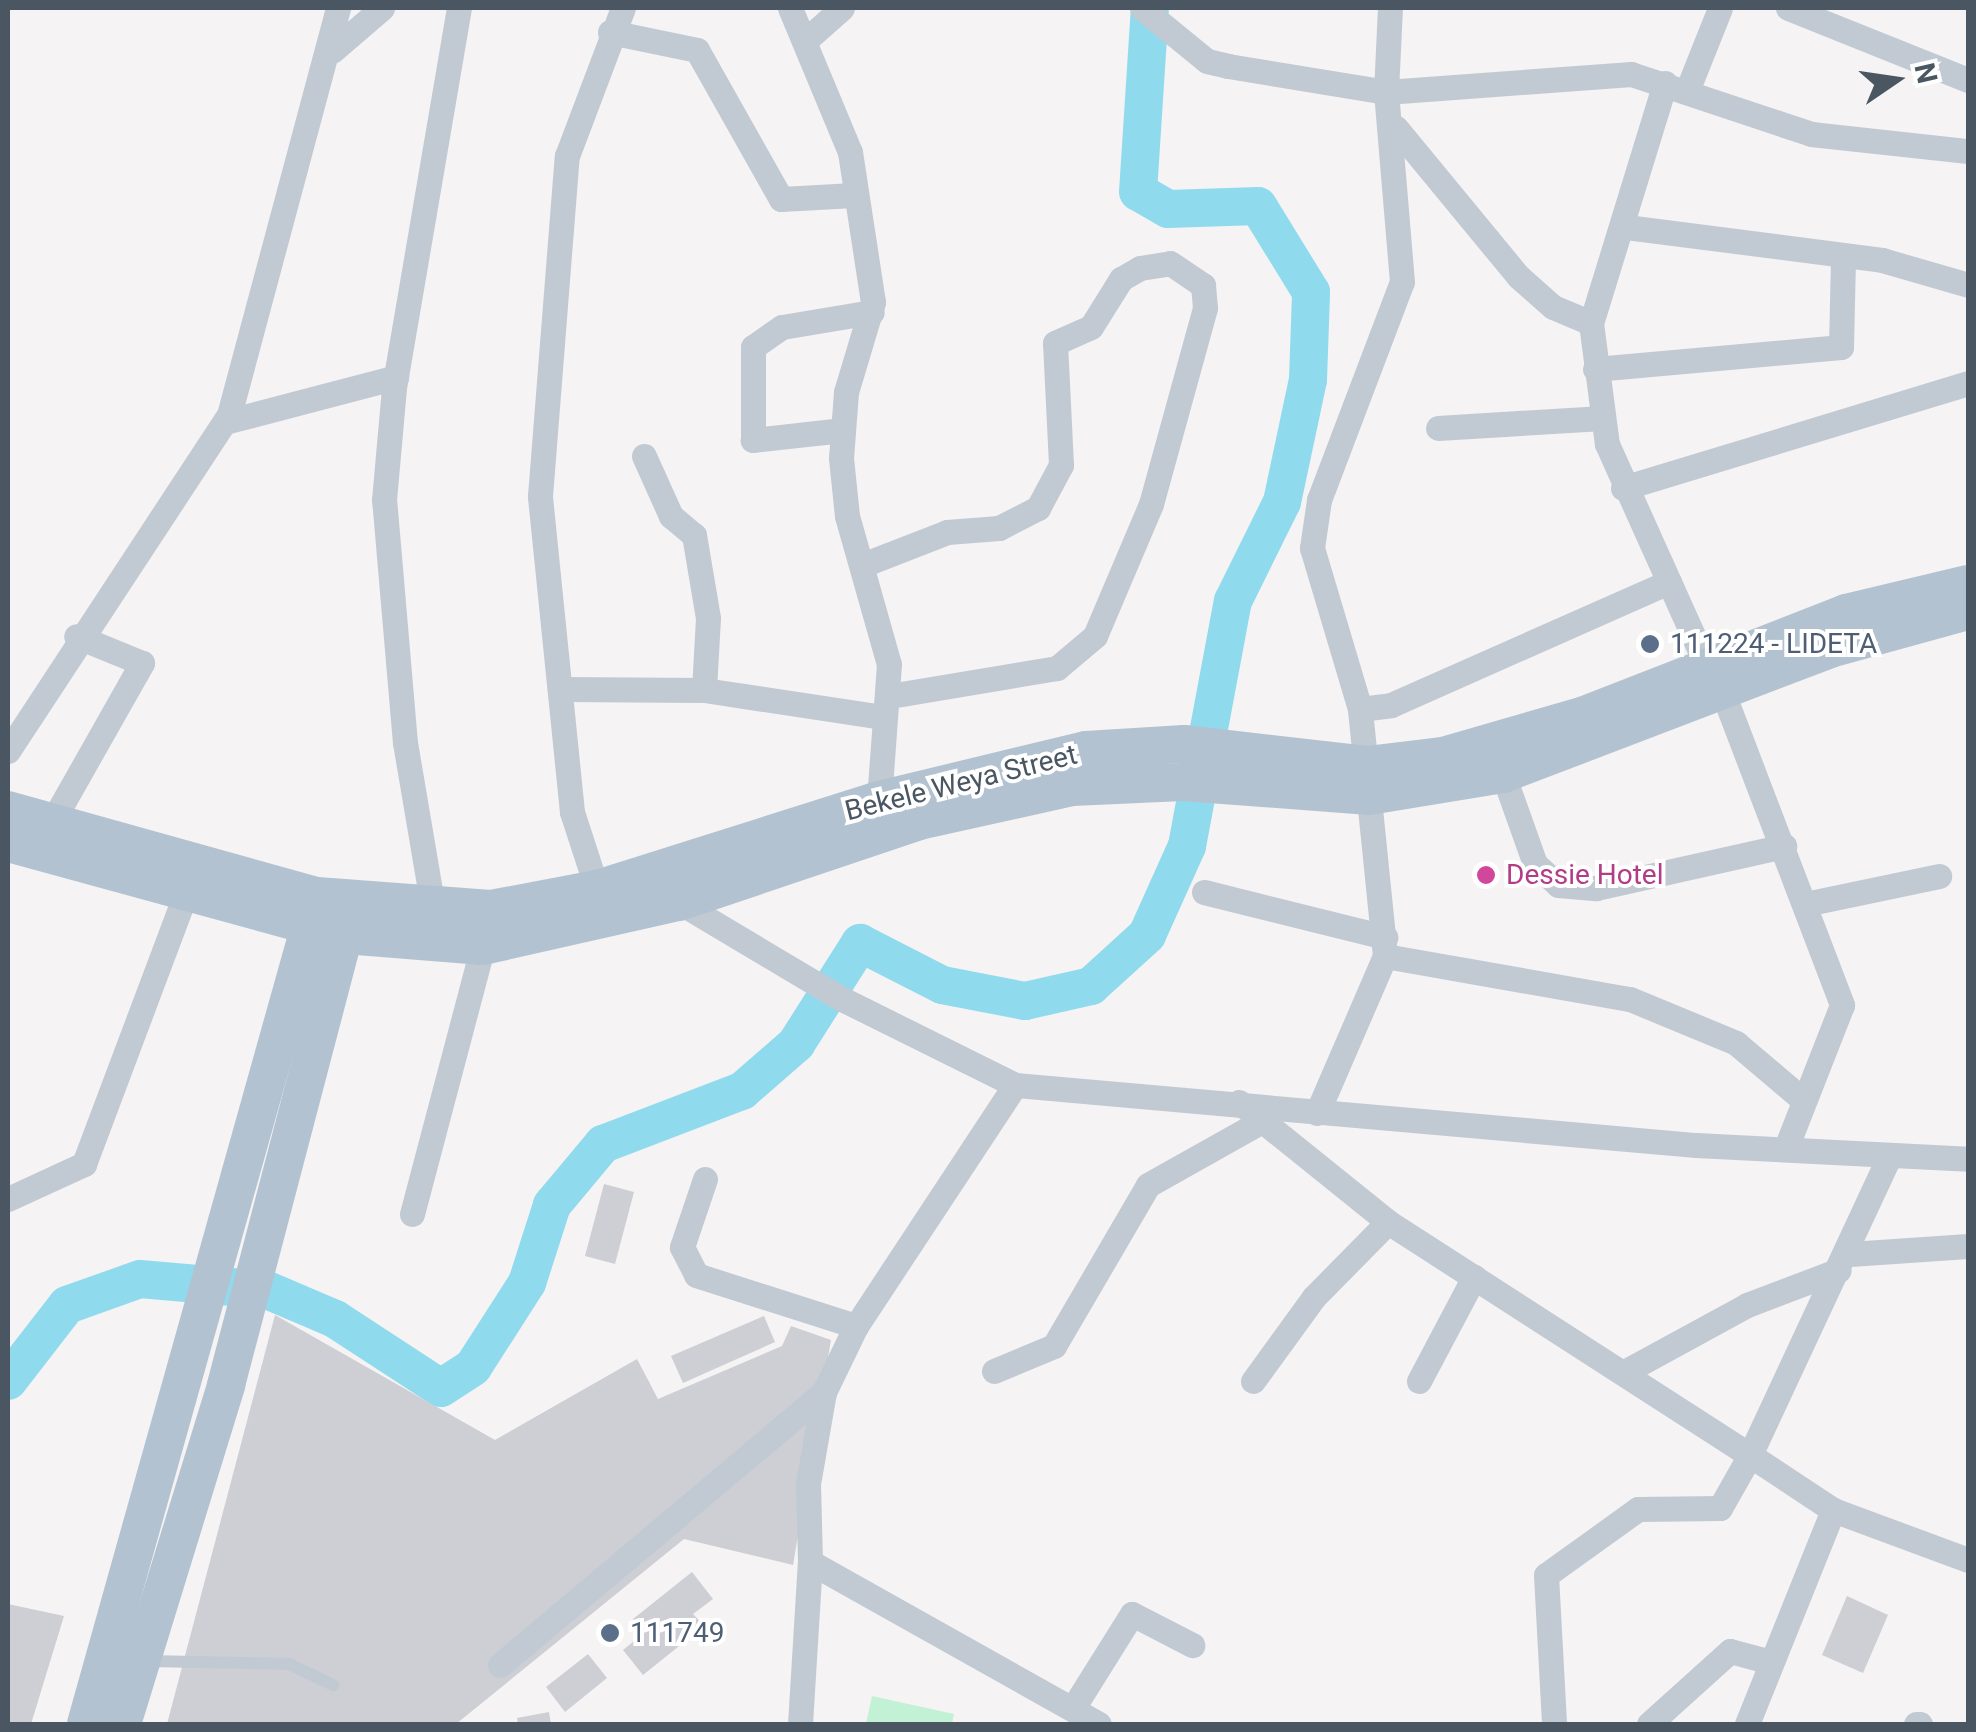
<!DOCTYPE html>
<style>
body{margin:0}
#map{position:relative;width:1976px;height:1732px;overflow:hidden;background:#f5f3f3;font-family:Roboto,sans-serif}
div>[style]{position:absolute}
.green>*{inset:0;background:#c3f1d5}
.river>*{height:38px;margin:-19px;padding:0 19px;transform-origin:19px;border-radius:19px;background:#90daee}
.building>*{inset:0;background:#cdcfd5}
.service>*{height:12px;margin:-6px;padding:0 6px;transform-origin:6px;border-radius:6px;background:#c1cad2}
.minor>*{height:25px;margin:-12.5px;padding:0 12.5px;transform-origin:12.5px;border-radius:12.5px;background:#c1cad2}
.primary>*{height:38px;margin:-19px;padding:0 19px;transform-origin:19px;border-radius:19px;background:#b3c2d1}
.dots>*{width:28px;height:28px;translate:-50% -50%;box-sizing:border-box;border:5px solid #fff;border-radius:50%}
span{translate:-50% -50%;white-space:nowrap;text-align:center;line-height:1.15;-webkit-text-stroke:8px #fff;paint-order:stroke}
.service-label{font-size:28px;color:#4e5e75}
.left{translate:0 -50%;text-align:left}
.street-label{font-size:28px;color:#4a5661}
.hotel-label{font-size:28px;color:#b23c85}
.frame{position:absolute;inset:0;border:10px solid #4a5661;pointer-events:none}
.north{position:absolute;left:1846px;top:30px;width:100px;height:100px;-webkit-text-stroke:8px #fff;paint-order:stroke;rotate:77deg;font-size:28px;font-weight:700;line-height:40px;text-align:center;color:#4a5661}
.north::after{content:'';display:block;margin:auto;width:35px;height:45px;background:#4a5661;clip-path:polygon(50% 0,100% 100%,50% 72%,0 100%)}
</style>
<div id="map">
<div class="green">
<i style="clip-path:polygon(872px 1696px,954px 1714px,952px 1724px,866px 1724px)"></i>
</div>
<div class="river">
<i style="left:8px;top:1381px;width:96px;rotate:-52.2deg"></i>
<i style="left:67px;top:1305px;width:77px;rotate:-19.6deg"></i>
<i style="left:140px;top:1279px;width:127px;rotate:5deg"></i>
<i style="left:267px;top:1290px;width:74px;rotate:23.1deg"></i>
<i style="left:335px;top:1319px;width:126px;rotate:33.1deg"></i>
<i style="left:441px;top:1388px;width:38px;rotate:-33deg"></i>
<i style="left:473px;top:1367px;width:100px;rotate:-57.3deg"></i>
<i style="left:527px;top:1283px;width:82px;rotate:-72.2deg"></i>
<i style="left:552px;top:1205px;width:80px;rotate:-50.1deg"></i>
<i style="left:603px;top:1144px;width:149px;rotate:-20.9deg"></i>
<i style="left:742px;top:1091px;width:72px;rotate:-41deg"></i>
<i style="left:796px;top:1044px;width:120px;rotate:-57.6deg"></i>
<i style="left:860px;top:943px;width:92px;rotate:27.1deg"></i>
<i style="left:942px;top:985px;width:85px;rotate:10.9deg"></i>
<i style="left:1025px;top:1001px;width:68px;rotate:-12.8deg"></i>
<i style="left:1091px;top:986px;width:76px;rotate:-42.3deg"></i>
<i style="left:1147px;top:935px;width:98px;rotate:-65.8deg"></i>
<i style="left:1187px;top:846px;width:249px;rotate:-79.4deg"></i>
<i style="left:1233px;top:601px;width:110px;rotate:-63.7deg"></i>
<i style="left:1282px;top:502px;width:125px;rotate:-78deg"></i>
<i style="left:1308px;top:380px;width:88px;rotate:-88deg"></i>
<i style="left:1311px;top:292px;width:101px;rotate:-121.6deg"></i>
<i style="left:1258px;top:206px;width:90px;rotate:178.1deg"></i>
<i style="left:1168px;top:209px;width:34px;rotate:-150deg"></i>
<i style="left:1138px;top:192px;width:184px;rotate:-86.3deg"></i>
</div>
<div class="building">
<i style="clip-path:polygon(604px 1184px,634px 1192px,615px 1264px,585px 1256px)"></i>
<i style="clip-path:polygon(275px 1315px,495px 1440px,637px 1359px,658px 1399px,782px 1346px,791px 1326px,831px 1340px,793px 1565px,684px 1539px,456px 1724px,167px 1724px)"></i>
<i style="clip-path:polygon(764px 1316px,775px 1342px,683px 1383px,671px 1356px)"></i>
<i style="clip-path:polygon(692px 1572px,713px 1599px,693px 1614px,704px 1626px,643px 1675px,623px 1650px,644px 1633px,633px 1619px)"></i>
<i style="clip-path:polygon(1847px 1596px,1888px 1615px,1863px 1673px,1822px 1655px)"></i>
<i style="clip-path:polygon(8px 1604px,64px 1616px,31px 1724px,8px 1724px)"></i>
<i style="clip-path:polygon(588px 1654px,607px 1678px,565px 1712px,546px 1687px)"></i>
<i style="clip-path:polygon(549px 1712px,551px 1724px,518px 1724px,517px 1718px)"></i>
</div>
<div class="service">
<i style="left:148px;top:1661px;width:141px;rotate:1.2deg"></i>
<i style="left:289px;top:1664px;width:49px;rotate:25.5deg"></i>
</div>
<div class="minor">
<i style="left:790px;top:8px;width:156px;rotate:67.4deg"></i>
<i style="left:850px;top:152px;width:152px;rotate:81.3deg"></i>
<i style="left:873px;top:302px;width:94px;rotate:106.7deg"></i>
<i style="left:846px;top:392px;width:66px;rotate:94.3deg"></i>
<i style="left:841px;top:458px;width:58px;rotate:84.1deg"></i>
<i style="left:847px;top:516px;width:154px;rotate:74.2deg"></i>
<i style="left:889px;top:664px;width:136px;rotate:94.2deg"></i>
<i style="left:1142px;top:8px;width:84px;rotate:39.2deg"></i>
<i style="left:1207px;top:61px;width:22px;rotate:13deg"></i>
<i style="left:1228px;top:66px;width:160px;rotate:9.3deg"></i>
<i style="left:1386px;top:92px;width:246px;rotate:-4.2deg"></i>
<i style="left:1631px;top:74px;width:190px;rotate:18.4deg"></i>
<i style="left:1811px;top:134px;width:158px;rotate:6.2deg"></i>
<i style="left:1788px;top:8px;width:194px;rotate:21.8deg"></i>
<i style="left:610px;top:32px;width:89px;rotate:11.7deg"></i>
<i style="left:697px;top:50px;width:171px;rotate:60.6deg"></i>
<i style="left:781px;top:199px;width:73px;rotate:-3.1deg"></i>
<i style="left:806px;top:40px;width:48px;rotate:-41.6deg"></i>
<i style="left:332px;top:51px;width:66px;rotate:-40.7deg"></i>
<i style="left:1665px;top:83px;width:251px;rotate:107.1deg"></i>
<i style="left:1591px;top:323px;width:122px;rotate:82.5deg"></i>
<i style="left:1607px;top:444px;width:243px;rotate:65.8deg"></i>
<i style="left:1687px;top:91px;width:89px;rotate:-68.3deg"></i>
<i style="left:1396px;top:128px;width:193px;rotate:50.5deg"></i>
<i style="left:1519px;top:277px;width:45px;rotate:41.4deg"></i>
<i style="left:1553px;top:307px;width:41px;rotate:22.8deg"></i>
<i style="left:1626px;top:227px;width:258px;rotate:7.3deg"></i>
<i style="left:1882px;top:260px;width:90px;rotate:16.2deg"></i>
<i style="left:1595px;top:369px;width:247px;rotate:-5.1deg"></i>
<i style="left:1841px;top:347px;width:90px;rotate:-88.7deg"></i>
<i style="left:225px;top:422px;width:177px;rotate:-14.7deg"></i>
<i style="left:1438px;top:428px;width:165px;rotate:-3.5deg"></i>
<i style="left:843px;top:430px;width:91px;rotate:173.7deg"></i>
<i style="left:753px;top:440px;width:93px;rotate:-90deg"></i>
<i style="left:753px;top:347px;width:35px;rotate:-35deg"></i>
<i style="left:782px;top:327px;width:91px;rotate:-9.5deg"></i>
<i style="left:644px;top:456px;width:66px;rotate:65.8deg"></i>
<i style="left:671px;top:516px;width:30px;rotate:40deg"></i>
<i style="left:694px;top:535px;width:84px;rotate:80.4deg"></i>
<i style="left:708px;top:618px;width:72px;rotate:93.2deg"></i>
<i style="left:704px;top:690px;width:180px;rotate:8.6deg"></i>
<i style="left:1623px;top:488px;width:361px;rotate:-16.9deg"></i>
<i style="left:865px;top:564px;width:88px;rotate:-21.3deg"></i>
<i style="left:947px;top:532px;width:52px;rotate:-4.4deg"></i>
<i style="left:999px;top:528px;width:44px;rotate:-27.1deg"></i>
<i style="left:1038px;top:508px;width:49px;rotate:-61.9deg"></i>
<i style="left:1061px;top:465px;width:122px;rotate:-92.8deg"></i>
<i style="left:1055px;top:343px;width:39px;rotate:-24deg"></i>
<i style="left:1091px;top:327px;width:57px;rotate:-58deg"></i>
<i style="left:1121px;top:279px;width:22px;rotate:-30deg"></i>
<i style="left:1140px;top:268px;width:30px;rotate:-9deg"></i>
<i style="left:1170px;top:263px;width:40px;rotate:34deg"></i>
<i style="left:1203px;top:285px;width:23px;rotate:85deg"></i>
<i style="left:1205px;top:308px;width:203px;rotate:105.4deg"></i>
<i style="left:1151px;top:504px;width:143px;rotate:113deg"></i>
<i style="left:1095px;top:636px;width:50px;rotate:139.9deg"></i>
<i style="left:1057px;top:668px;width:169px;rotate:170.5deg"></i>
<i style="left:561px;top:689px;width:143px;rotate:0.4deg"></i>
<i style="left:1723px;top:693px;width:334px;rotate:69.1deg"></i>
<i style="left:1842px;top:1005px;width:154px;rotate:111.4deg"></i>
<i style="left:1360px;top:709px;width:31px;rotate:-7deg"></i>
<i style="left:1391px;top:705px;width:304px;rotate:-23.9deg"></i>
<i style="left:8px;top:751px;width:402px;rotate:-56.7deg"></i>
<i style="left:229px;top:415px;width:421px;rotate:-75deg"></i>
<i style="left:1503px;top:774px;width:96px;rotate:70.4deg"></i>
<i style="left:1535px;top:864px;width:31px;rotate:42deg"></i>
<i style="left:1558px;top:885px;width:38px;rotate:5deg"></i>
<i style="left:1596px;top:888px;width:193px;rotate:-12.6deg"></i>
<i style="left:52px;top:822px;width:183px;rotate:-60.5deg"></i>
<i style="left:142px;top:663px;width:71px;rotate:-157.8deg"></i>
<i style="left:597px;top:889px;width:81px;rotate:-108deg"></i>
<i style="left:572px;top:812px;width:318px;rotate:-95.8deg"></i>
<i style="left:540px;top:496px;width:341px;rotate:-85.5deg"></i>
<i style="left:567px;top:156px;width:158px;rotate:-69.3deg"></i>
<i style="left:1204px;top:892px;width:187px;rotate:14deg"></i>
<i style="left:679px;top:902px;width:190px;rotate:30.8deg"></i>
<i style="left:842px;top:999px;width:193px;rotate:26.4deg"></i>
<i style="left:1015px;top:1085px;width:684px;rotate:5.04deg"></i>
<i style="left:1696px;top:1145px;width:272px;rotate:2.9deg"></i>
<i style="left:1810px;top:903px;width:132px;rotate:-11.8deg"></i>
<i style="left:433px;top:908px;width:167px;rotate:-99.6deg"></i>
<i style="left:405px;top:743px;width:244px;rotate:-94.9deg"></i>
<i style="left:384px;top:500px;width:112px;rotate:-84.9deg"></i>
<i style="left:394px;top:388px;width:386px;rotate:-80.3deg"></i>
<i style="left:1385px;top:956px;width:249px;rotate:10deg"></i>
<i style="left:1630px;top:999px;width:115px;rotate:22.5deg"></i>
<i style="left:1736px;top:1043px;width:87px;rotate:40.3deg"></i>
<i style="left:1015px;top:1085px;width:289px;rotate:123.4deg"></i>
<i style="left:856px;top:1326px;width:73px;rotate:115.9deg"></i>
<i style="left:824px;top:1392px;width:93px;rotate:99.9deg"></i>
<i style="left:808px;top:1484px;width:78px;rotate:88.5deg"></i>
<i style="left:810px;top:1562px;width:331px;rotate:29.3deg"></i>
<i style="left:1239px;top:1102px;width:191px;rotate:38.8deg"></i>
<i style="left:1388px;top:1222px;width:431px;rotate:32.8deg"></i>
<i style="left:1750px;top:1455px;width:61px;rotate:119.5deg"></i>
<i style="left:1720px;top:1508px;width:82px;rotate:179.3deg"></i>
<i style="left:1638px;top:1509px;width:113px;rotate:144.3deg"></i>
<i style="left:1546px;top:1575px;width:149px;rotate:86.9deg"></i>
<i style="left:1317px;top:1113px;width:171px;rotate:-66.6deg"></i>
<i style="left:1385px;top:956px;width:248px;rotate:-95.8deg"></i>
<i style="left:1360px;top:709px;width:168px;rotate:-106.6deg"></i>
<i style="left:1312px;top:548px;width:49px;rotate:-81.7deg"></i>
<i style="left:1319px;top:500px;width:233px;rotate:-69.2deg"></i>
<i style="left:1402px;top:282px;width:191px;rotate:-94.8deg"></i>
<i style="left:1386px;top:92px;width:84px;rotate:-87.3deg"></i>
<i style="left:705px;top:1179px;width:72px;rotate:108.7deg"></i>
<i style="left:682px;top:1247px;width:31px;rotate:63deg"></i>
<i style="left:696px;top:1275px;width:168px;rotate:17.7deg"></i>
<i style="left:8px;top:1199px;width:84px;rotate:-24.7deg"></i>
<i style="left:84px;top:1164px;width:290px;rotate:-69.4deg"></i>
<i style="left:412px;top:1214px;width:277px;rotate:-75.2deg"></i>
<i style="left:1850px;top:1254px;width:118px;rotate:-3.9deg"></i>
<i style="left:1628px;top:1370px;width:136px;rotate:-28.6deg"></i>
<i style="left:1747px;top:1305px;width:98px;rotate:-20.8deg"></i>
<i style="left:994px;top:1371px;width:65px;rotate:-22.6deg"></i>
<i style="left:1054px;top:1346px;width:186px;rotate:-59.7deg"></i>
<i style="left:1148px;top:1185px;width:133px;rotate:-29.3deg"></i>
<i style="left:1253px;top:1381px;width:104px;rotate:-54deg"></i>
<i style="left:1314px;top:1297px;width:105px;rotate:-45.4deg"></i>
<i style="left:1419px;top:1381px;width:118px;rotate:-62.1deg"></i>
<i style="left:1833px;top:1510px;width:144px;rotate:20.3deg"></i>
<i style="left:500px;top:1665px;width:424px;rotate:-40.1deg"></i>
<i style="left:1073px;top:1708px;width:111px;rotate:-57.9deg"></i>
<i style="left:1132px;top:1614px;width:68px;rotate:27.3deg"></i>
<i style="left:800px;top:1724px;width:162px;rotate:-86.5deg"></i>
<i style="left:1649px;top:1724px;width:109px;rotate:-42deg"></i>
<i style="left:1730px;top:1651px;width:39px;rotate:15deg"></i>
<i style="left:1747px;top:1724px;width:231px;rotate:-68.1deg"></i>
<i style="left:1833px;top:1510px;width:100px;rotate:-146.5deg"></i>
<i style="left:1750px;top:1455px;width:327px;rotate:-65deg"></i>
<i style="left:1916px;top:1724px;width:4px"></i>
</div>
<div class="primary">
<i style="left:8px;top:810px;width:321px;rotate:15.6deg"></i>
<i style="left:317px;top:896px;width:174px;rotate:4.3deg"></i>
<i style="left:491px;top:909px;width:108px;rotate:-10.7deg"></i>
<i style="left:597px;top:889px;width:296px;rotate:-17.5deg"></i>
<i style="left:879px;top:800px;width:213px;rotate:-13.6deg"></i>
<i style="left:1086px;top:750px;width:98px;rotate:-3.5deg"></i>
<i style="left:1184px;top:744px;width:184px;rotate:6.5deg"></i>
<i style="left:1367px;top:765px;width:77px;rotate:-6.8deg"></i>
<i style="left:1443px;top:756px;width:145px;rotate:-16.1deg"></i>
<i style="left:1582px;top:716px;width:283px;rotate:-21.3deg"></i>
<i style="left:1846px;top:613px;width:125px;rotate:-13.4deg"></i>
<i style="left:8px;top:843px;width:349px;rotate:15.3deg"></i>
<i style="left:345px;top:935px;width:138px;rotate:4.6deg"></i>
<i style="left:483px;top:946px;width:201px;rotate:-12.7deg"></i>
<i style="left:679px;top:902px;width:253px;rotate:-18.6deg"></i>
<i style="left:919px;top:821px;width:157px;rotate:-12.5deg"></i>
<i style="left:1072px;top:787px;width:111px;rotate:-2.6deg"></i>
<i style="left:1183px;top:782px;width:187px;rotate:4.3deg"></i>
<i style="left:1369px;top:796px;width:136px;rotate:-9.3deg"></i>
<i style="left:1503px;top:774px;width:350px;rotate:-20.9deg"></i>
<i style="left:1830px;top:649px;width:143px;rotate:-15.4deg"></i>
<i style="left:86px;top:1724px;width:852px;rotate:-74.33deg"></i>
<i style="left:122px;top:1724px;width:355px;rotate:-72.9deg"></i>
<i style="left:226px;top:1385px;width:487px;rotate:-75.3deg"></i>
</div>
<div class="dots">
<i style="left:1650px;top:644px;background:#5c6f8a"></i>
<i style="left:1486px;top:875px;background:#d1479c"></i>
<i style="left:610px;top:1633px;background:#5c6f8a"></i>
</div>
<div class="service-label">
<span class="left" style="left:1670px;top:644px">111224 - LIDETA</span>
<span class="left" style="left:630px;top:1633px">111749</span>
</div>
<div class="street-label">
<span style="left:961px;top:783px;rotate:-14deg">Bekele Weya Street</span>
</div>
<div class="hotel-label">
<span class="left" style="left:1506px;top:875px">Dessie Hotel</span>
</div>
<div class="frame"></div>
<div class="north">N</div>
</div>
